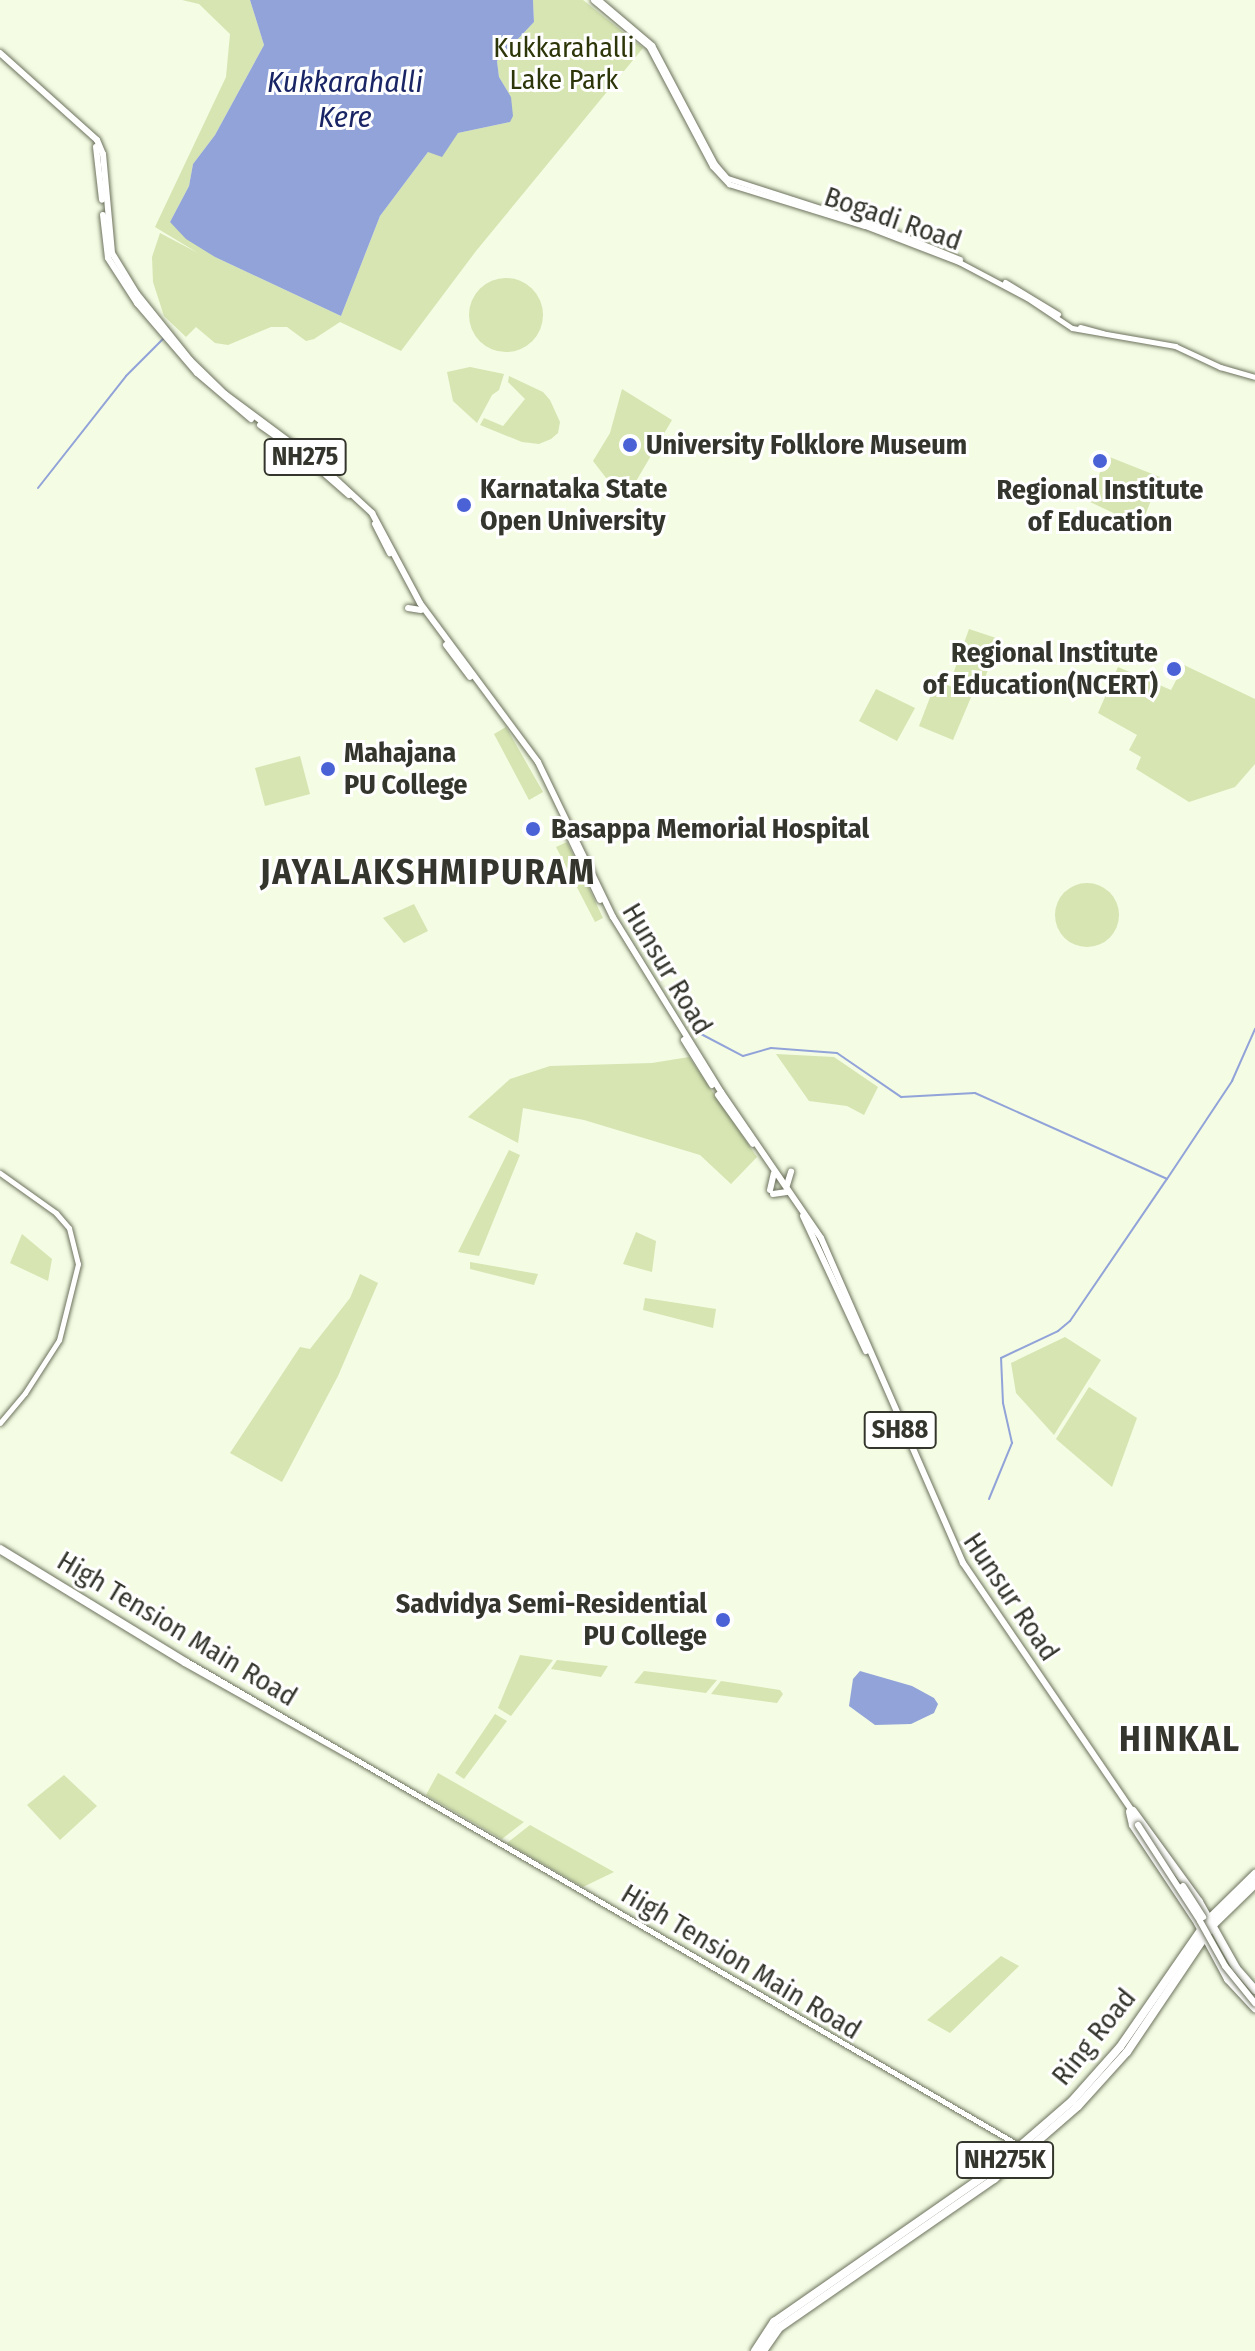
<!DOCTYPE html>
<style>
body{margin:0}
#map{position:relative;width:1255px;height:2351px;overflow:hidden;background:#f4fce3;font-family:"Fira Sans Condensed",sans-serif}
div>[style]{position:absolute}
.green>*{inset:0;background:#d6e5b2}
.round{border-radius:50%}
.water>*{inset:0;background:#91a3d9}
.stream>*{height:2px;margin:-1px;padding:0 1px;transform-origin:1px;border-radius:1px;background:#91a3d9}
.roads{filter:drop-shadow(0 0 2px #6c725d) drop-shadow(0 0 2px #6c725d)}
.secondary>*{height:5px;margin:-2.5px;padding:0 2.5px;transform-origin:2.5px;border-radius:2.5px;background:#fff}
.primary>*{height:6px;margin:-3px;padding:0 3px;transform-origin:3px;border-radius:3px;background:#fff}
.highway>*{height:8px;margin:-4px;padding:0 4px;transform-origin:4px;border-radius:4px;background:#fff}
.bridges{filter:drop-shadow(0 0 2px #6c725d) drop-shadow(0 0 2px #6c725d)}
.primary-bridge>*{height:6px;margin:-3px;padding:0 3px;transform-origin:3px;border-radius:3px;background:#fff}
.dots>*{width:22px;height:22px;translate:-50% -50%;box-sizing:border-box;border:4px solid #fff;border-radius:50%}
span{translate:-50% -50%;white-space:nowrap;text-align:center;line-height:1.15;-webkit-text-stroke:6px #fff;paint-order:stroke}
.shield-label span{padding:2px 6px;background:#fff;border:2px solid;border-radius:6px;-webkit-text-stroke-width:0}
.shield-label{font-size:26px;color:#34362d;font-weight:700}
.park-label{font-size:28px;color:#2c3608}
.street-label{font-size:28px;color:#34362d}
.poi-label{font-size:28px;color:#34362d;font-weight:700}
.left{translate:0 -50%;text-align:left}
.right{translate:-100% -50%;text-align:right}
.water-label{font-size:30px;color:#1a2565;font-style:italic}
.district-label{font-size:36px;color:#34362d;font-weight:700;letter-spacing:2px}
</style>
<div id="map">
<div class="green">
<i style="clip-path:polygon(182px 0,250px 0,264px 45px,215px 135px,193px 164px,189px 186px,170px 222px,215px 257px,341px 316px,380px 216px,428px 152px,458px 133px,510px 122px,511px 97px,499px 77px,497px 61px,534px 22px,533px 0,583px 0,643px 48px,476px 251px,401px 351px,340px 322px,314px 339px,306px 341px,287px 327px,271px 327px,228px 345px,215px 343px,196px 327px,186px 337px,164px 316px,153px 282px,152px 257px,160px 233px,198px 253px,155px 227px,226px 77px,230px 34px,199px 4px)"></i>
<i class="round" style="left:469px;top:278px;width:74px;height:74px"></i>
<i style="clip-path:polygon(470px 367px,504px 374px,499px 390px,492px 395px,477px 423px,453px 401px,447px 372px)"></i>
<i style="clip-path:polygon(509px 376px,543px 392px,550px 400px,560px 422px,558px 433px,551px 439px,539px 444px,522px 442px,480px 425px,484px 418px,503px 426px,525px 399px,508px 382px)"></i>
<i style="clip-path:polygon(622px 389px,672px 420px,632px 488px,610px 483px,593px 461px,610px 433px)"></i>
<i style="clip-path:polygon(1107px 456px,1160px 477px,1141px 526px,1088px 501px)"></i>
<i style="clip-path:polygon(969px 629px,999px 639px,981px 689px,952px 677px)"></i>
<i style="clip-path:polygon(1184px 665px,1255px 699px,1255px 764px,1235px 787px,1189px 802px,1136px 769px,1141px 757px,1129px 750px,1137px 735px,1098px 713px,1118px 667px,1171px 690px)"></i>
<i style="clip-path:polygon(940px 682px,972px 695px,953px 740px,919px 726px,934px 687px)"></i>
<i style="clip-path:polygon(876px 689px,915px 708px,897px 741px,859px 721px)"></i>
<i style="clip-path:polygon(506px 727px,543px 792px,529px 800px,494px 734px)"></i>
<i style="clip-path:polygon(300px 756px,310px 794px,265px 806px,255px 768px)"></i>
<i style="clip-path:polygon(567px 842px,603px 918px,595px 922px,556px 847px)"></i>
<i class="round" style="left:1055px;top:883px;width:64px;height:64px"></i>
<i style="clip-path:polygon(414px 904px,428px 931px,404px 943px,383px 918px)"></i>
<i style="clip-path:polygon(776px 1054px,834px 1057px,878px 1087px,864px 1115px,847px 1106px,809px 1101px)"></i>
<i style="clip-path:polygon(689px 1057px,757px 1157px,731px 1184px,700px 1155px,584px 1120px,523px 1108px,518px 1143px,468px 1117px,510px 1079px,550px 1066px,652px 1063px)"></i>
<i style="clip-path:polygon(509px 1150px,520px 1155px,479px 1256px,458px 1252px)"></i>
<i style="clip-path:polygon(636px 1232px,656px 1241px,652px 1272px,623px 1264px)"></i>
<i style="clip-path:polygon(22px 1234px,52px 1259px,48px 1281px,10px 1263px)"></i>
<i style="clip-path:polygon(470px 1262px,538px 1274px,534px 1285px,470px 1269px)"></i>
<i style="clip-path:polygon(360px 1274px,378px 1283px,338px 1376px,282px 1482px,230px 1453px,300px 1347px,310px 1349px,350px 1298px)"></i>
<i style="clip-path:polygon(645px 1298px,716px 1309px,713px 1328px,643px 1310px)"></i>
<i style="clip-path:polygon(1065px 1337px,1101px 1360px,1054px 1435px,1016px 1393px,1011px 1363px)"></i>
<i style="clip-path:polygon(1089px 1387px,1137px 1418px,1112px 1487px,1056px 1439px)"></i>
<i style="clip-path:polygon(520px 1655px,553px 1660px,511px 1716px,498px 1708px)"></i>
<i style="clip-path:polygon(557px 1660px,608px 1666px,601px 1677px,551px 1669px)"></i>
<i style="clip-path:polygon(644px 1671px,717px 1680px,706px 1693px,634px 1683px)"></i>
<i style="clip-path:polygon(721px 1681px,780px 1690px,783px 1694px,777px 1703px,711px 1694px)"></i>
<i style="clip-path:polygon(495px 1714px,507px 1721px,464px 1779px,455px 1773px)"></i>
<i style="clip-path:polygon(438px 1773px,524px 1822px,502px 1839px,426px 1795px)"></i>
<i style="clip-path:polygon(64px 1775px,97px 1806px,60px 1840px,27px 1805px)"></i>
<i style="clip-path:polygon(530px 1825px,614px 1872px,583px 1887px,507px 1843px)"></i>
<i style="clip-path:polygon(1001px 1956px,1019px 1966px,950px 2033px,927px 2020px)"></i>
</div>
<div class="water">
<i style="clip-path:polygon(250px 0,533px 0,534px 22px,497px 61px,499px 77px,511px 97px,513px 116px,510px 122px,458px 133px,442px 157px,428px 152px,380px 216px,341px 316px,215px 257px,186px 239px,170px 222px,189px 186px,193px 164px,215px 135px,264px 45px)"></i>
<i style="clip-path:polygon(860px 1671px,912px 1686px,934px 1698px,938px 1704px,934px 1713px,911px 1724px,875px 1725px,849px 1706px,853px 1679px)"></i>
</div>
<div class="stream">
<i style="left:38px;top:488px;width:142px;rotate:-51.8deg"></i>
<i style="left:126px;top:376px;width:54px;rotate:-45deg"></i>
<i style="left:701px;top:1034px;width:47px;rotate:27.6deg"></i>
<i style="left:743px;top:1056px;width:29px;rotate:-16deg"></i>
<i style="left:771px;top:1048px;width:66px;rotate:4.3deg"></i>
<i style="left:837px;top:1053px;width:78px;rotate:34.5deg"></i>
<i style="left:901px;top:1097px;width:74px;rotate:-3.1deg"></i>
<i style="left:975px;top:1093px;width:210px;rotate:24.1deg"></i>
<i style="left:1167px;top:1179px;width:118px;rotate:-56.4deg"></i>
<i style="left:1232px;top:1081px;width:57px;rotate:-66.1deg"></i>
<i style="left:989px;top:1499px;width:61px;rotate:-67.7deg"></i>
<i style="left:1012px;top:1443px;width:41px;rotate:-102.7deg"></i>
<i style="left:1003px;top:1403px;width:45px;rotate:-92.5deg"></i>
<i style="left:1001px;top:1358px;width:63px;rotate:-25.3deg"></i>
<i style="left:1058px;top:1331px;width:16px;rotate:-40deg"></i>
<i style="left:1070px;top:1321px;width:172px;rotate:-55.7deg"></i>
</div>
<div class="roads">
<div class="secondary">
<i style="left:593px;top:0;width:73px;rotate:40deg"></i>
<i style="left:649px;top:47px;width:135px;rotate:62.1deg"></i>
<i style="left:712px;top:166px;width:25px;rotate:47deg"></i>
<i style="left:729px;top:184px;width:142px;rotate:17.2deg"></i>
<i style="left:865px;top:226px;width:101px;rotate:21deg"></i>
<i style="left:959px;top:262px;width:77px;rotate:27.9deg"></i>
<i style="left:1027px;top:298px;width:54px;rotate:33.7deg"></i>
<i style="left:1072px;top:328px;width:105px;rotate:9.9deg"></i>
<i style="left:1175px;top:346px;width:50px;rotate:25deg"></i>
<i style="left:1220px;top:367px;width:36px;rotate:16deg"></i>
<i style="left:599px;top:0;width:70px;rotate:40.3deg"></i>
<i style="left:652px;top:45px;width:135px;rotate:62.1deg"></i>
<i style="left:715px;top:164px;width:18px;rotate:49deg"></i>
<i style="left:727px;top:178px;width:167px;rotate:17.8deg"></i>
<i style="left:886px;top:229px;width:80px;rotate:22.1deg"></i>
<i style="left:1005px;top:282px;width:62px;rotate:31.1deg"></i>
<i style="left:1080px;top:327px;width:23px;rotate:15deg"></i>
<i style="left:0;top:1173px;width:69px;rotate:35.5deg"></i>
<i style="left:56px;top:1213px;width:20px;rotate:49deg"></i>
<i style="left:69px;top:1228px;width:37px;rotate:76deg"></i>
<i style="left:78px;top:1264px;width:78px;rotate:104deg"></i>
<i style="left:59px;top:1340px;width:63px;rotate:122.7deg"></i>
<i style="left:25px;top:1393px;width:39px;rotate:130deg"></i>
<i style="left:0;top:1547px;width:217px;rotate:31.4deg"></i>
<i style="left:185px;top:1660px;width:966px;rotate:30.2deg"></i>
<i style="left:0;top:1551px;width:215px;rotate:31.3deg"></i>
<i style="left:184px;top:1663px;width:190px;rotate:29.3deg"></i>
</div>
<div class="primary">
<i style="left:0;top:53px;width:130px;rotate:41.9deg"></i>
<i style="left:97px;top:140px;width:15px;rotate:67deg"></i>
<i style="left:103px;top:154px;width:99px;rotate:84.8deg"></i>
<i style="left:112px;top:253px;width:48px;rotate:58.6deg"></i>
<i style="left:137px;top:294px;width:85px;rotate:51.2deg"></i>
<i style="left:190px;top:360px;width:49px;rotate:44.2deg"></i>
<i style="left:225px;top:394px;width:116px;rotate:36.6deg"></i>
<i style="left:318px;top:463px;width:74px;rotate:42.8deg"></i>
<i style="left:372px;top:513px;width:102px;rotate:61.9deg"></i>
<i style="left:420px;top:603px;width:198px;rotate:53.4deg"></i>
<i style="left:538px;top:762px;width:172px;rotate:64.2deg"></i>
<i style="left:613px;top:917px;width:206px;rotate:58.3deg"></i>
<i style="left:721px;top:1092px;width:177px;rotate:55.6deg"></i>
<i style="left:821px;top:1238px;width:355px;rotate:66.4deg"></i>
<i style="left:963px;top:1563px;width:301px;rotate:55.7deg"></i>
<i style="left:96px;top:147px;width:53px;rotate:83.5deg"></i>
<i style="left:103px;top:215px;width:43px;rotate:83.4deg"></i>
<i style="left:108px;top:258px;width:54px;rotate:57.2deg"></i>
<i style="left:137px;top:303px;width:92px;rotate:49.4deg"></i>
<i style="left:197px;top:373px;width:71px;rotate:40.4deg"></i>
<i style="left:260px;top:425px;width:33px;rotate:35deg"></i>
<i style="left:309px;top:460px;width:53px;rotate:41.2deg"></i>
<i style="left:375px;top:524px;width:33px;rotate:63deg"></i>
<i style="left:408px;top:608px;width:13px;rotate:9deg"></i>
<i style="left:446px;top:645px;width:40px;rotate:53deg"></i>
<i style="left:569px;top:835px;width:72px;rotate:64.5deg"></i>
<i style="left:684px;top:1040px;width:53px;rotate:58.1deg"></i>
<i style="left:718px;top:1095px;width:60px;rotate:54.5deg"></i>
<i style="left:787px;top:1185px;width:14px;rotate:-73deg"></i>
<i style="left:770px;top:1190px;width:17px;rotate:-77deg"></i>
<i style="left:773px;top:1194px;width:14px;rotate:-8deg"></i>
<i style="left:803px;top:1216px;width:149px;rotate:65deg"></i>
</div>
<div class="highway">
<i style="left:1133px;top:1811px;width:112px;rotate:54deg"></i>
<i style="left:1199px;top:1902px;width:76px;rotate:60.7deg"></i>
<i style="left:1236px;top:1968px;width:29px;rotate:49deg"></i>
<i style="left:1130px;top:1812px;width:13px;rotate:77deg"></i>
<i style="left:1133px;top:1825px;width:118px;rotate:56.4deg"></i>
<i style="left:1198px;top:1923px;width:64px;rotate:61.8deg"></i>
<i style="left:1228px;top:1979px;width:40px;rotate:47deg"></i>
<i style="left:755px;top:2351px;width:35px;rotate:-57deg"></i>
<i style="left:774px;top:2322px;width:263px;rotate:-34.8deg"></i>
<i style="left:990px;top:2172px;width:108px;rotate:-40.9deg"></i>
<i style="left:1072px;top:2101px;width:72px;rotate:-48.4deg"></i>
<i style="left:1120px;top:2047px;width:155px;rotate:-55.3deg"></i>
<i style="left:1208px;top:1920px;width:66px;rotate:-44.4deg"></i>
<i style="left:763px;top:2351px;width:28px;rotate:-55deg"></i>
<i style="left:779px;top:2328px;width:262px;rotate:-34.7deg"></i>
<i style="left:994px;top:2179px;width:111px;rotate:-41deg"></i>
<i style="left:1078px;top:2106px;width:73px;rotate:-47.8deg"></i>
<i style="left:1127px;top:2052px;width:152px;rotate:-56deg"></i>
<i style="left:1212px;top:1926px;width:60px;rotate:-44.3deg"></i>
</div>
</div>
<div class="bridges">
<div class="primary-bridge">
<i style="left:1138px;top:1825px;width:114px;rotate:57.1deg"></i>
<i style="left:1200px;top:1921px;width:51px;rotate:60.9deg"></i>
<i style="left:1225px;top:1966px;width:48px;rotate:51deg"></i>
<i style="left:1183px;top:1886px;width:37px;rotate:57deg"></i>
</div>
</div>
<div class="dots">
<i style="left:630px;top:445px;background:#4a62d6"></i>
<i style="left:1100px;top:461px;background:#4a62d6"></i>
<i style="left:464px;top:505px;background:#4a62d6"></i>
<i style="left:1174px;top:669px;background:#4a62d6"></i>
<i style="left:328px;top:769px;background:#4a62d6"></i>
<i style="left:533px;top:829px;background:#4a62d6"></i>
<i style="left:723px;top:1620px;background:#4a62d6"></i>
</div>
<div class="shield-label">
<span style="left:305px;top:457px">NH275</span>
<span style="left:900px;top:1430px">SH88</span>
<span style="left:1005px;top:2160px">NH275K</span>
</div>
<div class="park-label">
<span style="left:564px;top:64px">Kukkarahalli<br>Lake Park</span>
</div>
<div class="street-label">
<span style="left:893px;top:219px;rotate:19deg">Bogadi Road</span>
<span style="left:667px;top:969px;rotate:59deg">Hunsur Road</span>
<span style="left:1011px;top:1597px;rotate:56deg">Hunsur Road</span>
<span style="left:177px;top:1629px;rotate:31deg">High Tension Main Road</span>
<span style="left:741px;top:1962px;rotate:31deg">High Tension Main Road</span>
<span style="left:1094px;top:2037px;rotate:-51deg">Ring Road</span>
</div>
<div class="poi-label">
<span class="left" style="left:646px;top:445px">University Folklore Museum</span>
<span class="left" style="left:480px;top:505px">Karnataka State<br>Open University</span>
<span style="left:1100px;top:506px">Regional Institute<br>of Education</span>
<span class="right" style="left:1158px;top:669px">Regional Institute<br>of Education(NCERT)</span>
<span class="left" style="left:344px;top:769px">Mahajana<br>PU College</span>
<span class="left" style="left:551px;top:829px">Basappa Memorial Hospital</span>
<span class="right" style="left:707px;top:1620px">Sadvidya Semi-Residential<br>PU College</span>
</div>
<div class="water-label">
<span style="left:345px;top:99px">Kukkarahalli<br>Kere</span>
</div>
<div class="district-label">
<span style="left:428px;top:873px">JAYALAKSHMIPURAM</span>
<span style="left:1180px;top:1740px">HINKAL</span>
</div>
</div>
